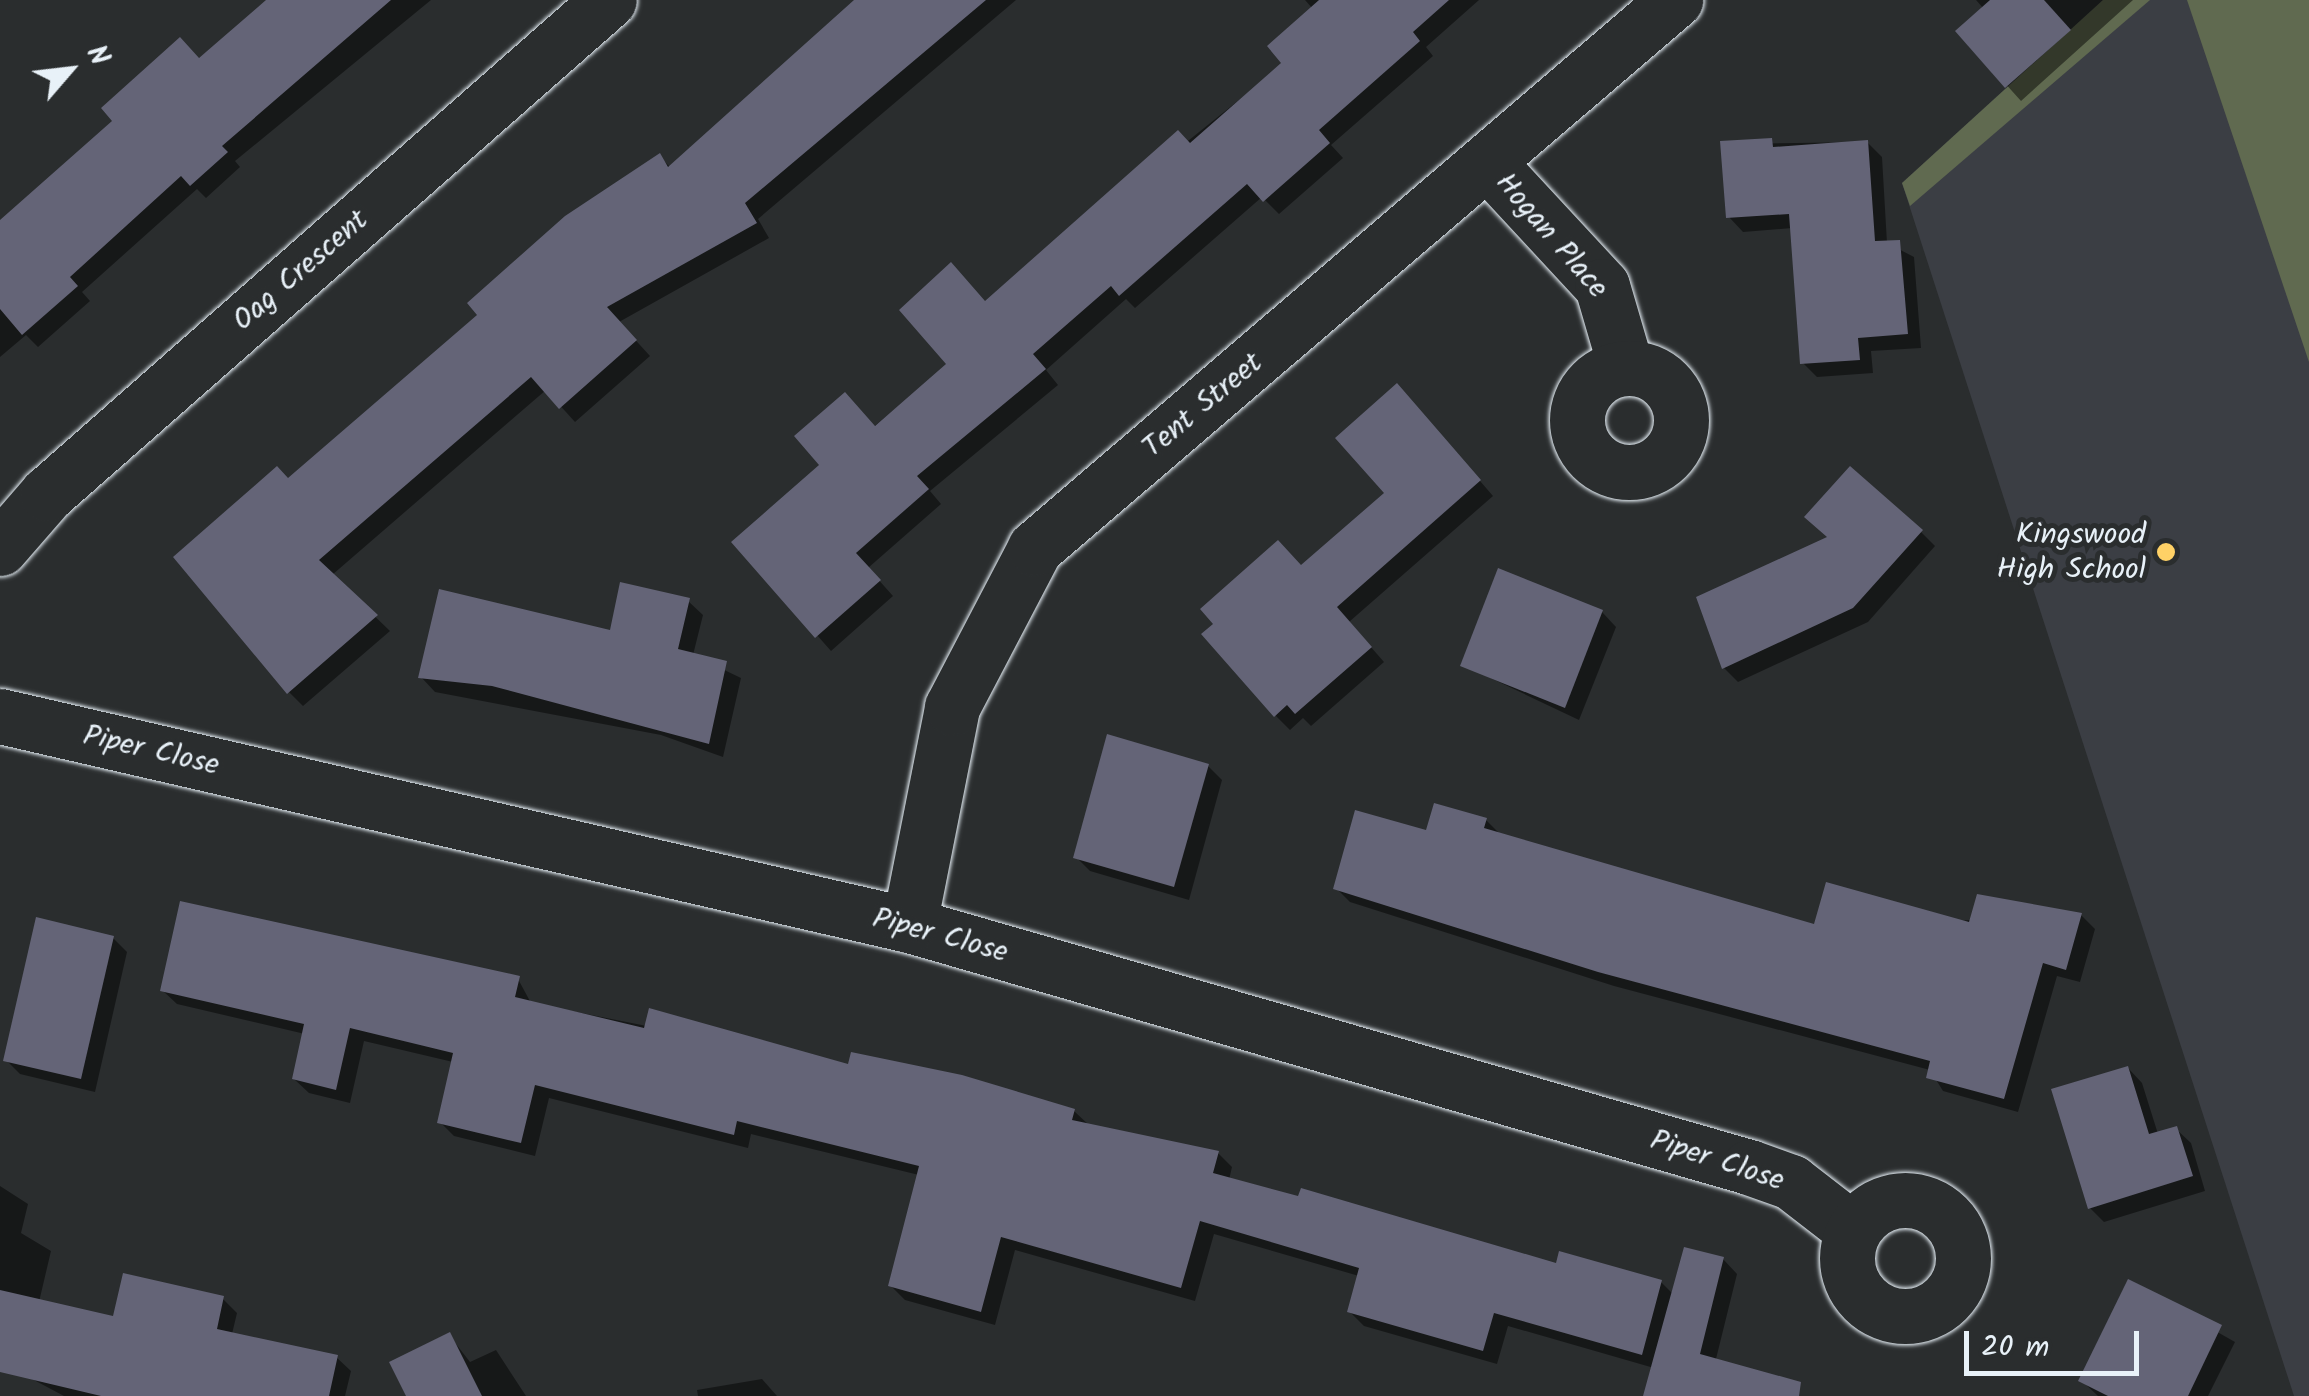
<!DOCTYPE html>
<style>
body{margin:0}
#map{position:relative;width:2309px;height:1396px;overflow:hidden;background:#2a2d2e;font-family:Kalam,sans-serif}
div>[style]{position:absolute}
.built>*{inset:0;background:#3b3e44}
.green>*{inset:0;background:#606a50}
.shadow>*{inset:0;background:#0007}
.building>*{inset:0;background:#646477}
.roads{filter:drop-shadow(0 0 2px #e8f1f8) drop-shadow(0 0 2px #e8f1f8)}
.minor>*{height:55px;margin:-27.5px;padding:0 27.5px;transform-origin:27.5px;border-radius:27.5px;background:#2a2d2e}
.minor>.ring{margin:-27.5px;padding:0;box-sizing:content-box;background:none;border:55px solid #2a2d2e;border-radius:50%}
.dots>*{width:28px;height:28px;translate:-50% -50%;box-sizing:border-box;border:5px solid #2a2d2e;border-radius:50%}
span{translate:-50% -50%;white-space:nowrap;text-align:center;line-height:1.15;-webkit-text-stroke:10px #2a2d2e;paint-order:stroke}
.street-label{font-size:30px;color:#e8f1f8}
.poi-label{font-size:30px;color:#e8f1f8}
.right{translate:-100% -50%;text-align:right}
.north{position:absolute;left:20px;top:20px;width:100px;height:100px;-webkit-text-stroke:8px #2a2d2e;paint-order:stroke;rotate:62deg;font-size:28px;font-weight:700;line-height:40px;text-align:center;color:#e8f1f8}
.north::after{content:'';display:block;margin:auto;width:35px;height:45px;background:#e8f1f8;clip-path:polygon(50% 0,100% 100%,50% 72%,0 100%)}
.scale{position:absolute;left:1964px;top:1331px;width:175px;height:45px;box-sizing:border-box;border:5px solid #e8f1f8;border-top:0;padding-left:12px;font-size:30px;line-height:35px;white-space:nowrap;color:#e8f1f8;-webkit-text-stroke:8px #2a2d2e;paint-order:stroke}
</style>
<div id="map">
<div class="built">
<i style="clip-path:polygon(2103px 0,2309px 0,2309px 1396px,2294px 1396px,1902px 183px)"></i>
</div>
<div class="green">
<i style="clip-path:polygon(2103px 0,2150px 0,1910px 206px,1902px 183px)"></i>
<i style="clip-path:polygon(2187px 0,2309px 0,2309px 362px)"></i>
</div>
<div class="shadow">
<i style="clip-path:polygon(270px 0,431px 0,235px 161px,240px 167px,206px 198px,197px 189px,82px 292px,90px 301px,38px 347px,26px 335px,0 357px,0 221px)"></i>
<i style="clip-path:polygon(880px 0,1016px 0,758px 219px,769px 238px,619px 322px,650px 356px,575px 422px,546px 390px,332px 575px,390px 631px,303px 706px,289px 692px,288px 481px,660px 157px,670px 167px)"></i>
<i style="clip-path:polygon(1305px 0,1479px 0,1426px 47px,1433px 56px,1331px 145px,1343px 158px,1279px 214px,1262px 197px,1135px 308px,1126px 299px,1046px 370px,1058px 385px,930px 491px,941px 504px,868px 568px,893px 596px,831px 651px,735px 542px,949px 364px,986px 303px,1285px 63px,1313px 9px)"></i>
<i style="clip-path:polygon(1976px 0,2133px 0,2021px 101px,1958px 31px,1984px 9px)"></i>
<i style="clip-path:polygon(1867px 142px,1882px 157px,1887px 243px,1914px 257px,1921px 348px,1871px 351px,1873px 373px,1817px 377px,1803px 363px,1792px 228px,1743px 232px,1729px 217px,1723px 144px)"></i>
<i style="clip-path:polygon(1411px 401px,1493px 496px,1349px 622px,1384px 662px,1311px 726px,1303px 718px,1290px 730px,1276px 716px,1302px 568px,1387px 494px)"></i>
<i style="clip-path:polygon(1921px 532px,1935px 546px,1868px 622px,1738px 682px,1724px 668px)"></i>
<i style="clip-path:polygon(688px 601px,703px 615px,693px 655px,741px 678px,723px 757px,661px 735px,435px 692px,421px 677px,611px 633px)"></i>
<i style="clip-path:polygon(1602px 612px,1616px 627px,1579px 720px,1463px 665px)"></i>
<i style="clip-path:polygon(1208px 766px,1222px 780px,1189px 900px,1090px 871px,1076px 857px)"></i>
<i style="clip-path:polygon(1486px 820px,1501px 835px,1816px 927px,2081px 915px,2095px 929px,2080px 982px,2057px 976px,2018px 1112px,1943px 1091px,1930px 1070px,1614px 986px,1350px 902px,1336px 888px,1428px 833px)"></i>
<i style="clip-path:polygon(113px 938px,127px 952px,95px 1092px,20px 1074px,6px 1060px)"></i>
<i style="clip-path:polygon(518px 979px,531px 1003px,1074px 1111px,1090px 1126px,1218px 1153px,1232px 1167px,1229px 1180px,1557px 1266px,1661px 1282px,1674px 1295px,1723px 1259px,1737px 1274px,1715px 1363px,1791px 1396px,1646px 1396px,1654px 1368px,1508px 1326px,1497px 1364px,1364px 1326px,1349px 1311px,1359px 1276px,1214px 1234px,1195px 1301px,1015px 1250px,995px 1325px,905px 1300px,891px 1286px,919px 1175px,751px 1134px,748px 1148px,549px 1098px,535px 1156px,454px 1136px,440px 1122px,453px 1062px,364px 1041px,350px 1103px,309px 1093px,294px 1079px,305px 1034px,177px 1004px,162px 990px)"></i>
<i style="clip-path:polygon(2128px 1068px,2142px 1083px,2158px 1134px,2176px 1129px,2191px 1143px,2205px 1191px,2104px 1222px,2090px 1208px)"></i>
<i style="clip-path:polygon(0 1186px,28px 1204px,21px 1233px,51px 1251px,39px 1302px,115px 1319px,223px 1299px,237px 1313px,232px 1334px,336px 1357px,351px 1371px,345px 1396px,64px 1396px,0 1362px)"></i>
<i style="clip-path:polygon(2129px 1282px,2235px 1342px,2208px 1396px,2098px 1396px,2081px 1380px)"></i>
<i style="clip-path:polygon(449px 1335px,470px 1362px,496px 1350px,526px 1396px,408px 1396px)"></i>
<i style="clip-path:polygon(762px 1379px,777px 1396px,698px 1396px,697px 1390px)"></i>
</div>
<div class="building">
<i style="clip-path:polygon(266px 0,391px 0,222px 146px,228px 152px,190px 186px,181px 176px,70px 277px,78px 286px,22px 335px,0 309px,0 220px,112px 121px,101px 108px,180px 37px,199px 58px)"></i>
<i style="clip-path:polygon(854px 0,986px 0,745px 203px,757px 223px,607px 307px,637px 340px,559px 409px,531px 377px,319px 560px,378px 615px,287px 694px,173px 557px,277px 466px,288px 478px,477px 315px,467px 303px,565px 216px,660px 153px,668px 167px)"></i>
<i style="clip-path:polygon(1319px 0,1449px 0,1413px 32px,1420px 41px,1319px 130px,1330px 143px,1263px 202px,1247px 184px,1119px 296px,1111px 286px,1033px 354px,1046px 369px,917px 476px,929px 489px,856px 553px,881px 580px,815px 638px,731px 542px,819px 465px,794px 436px,845px 392px,875px 426px,946px 364px,899px 310px,951px 262px,985px 301px,1178px 130px,1190px 143px,1281px 63px,1267px 46px)"></i>
<i style="clip-path:polygon(1990px 0,2044px 0,2071px 30px,2005px 88px,1955px 31px)"></i>
<i style="clip-path:polygon(1772px 138px,1773px 147px,1868px 140px,1875px 241px,1900px 240px,1908px 334px,1858px 338px,1860px 360px,1800px 364px,1789px 214px,1726px 218px,1720px 141px)"></i>
<i style="clip-path:polygon(1397px 383px,1481px 480px,1337px 607px,1372px 647px,1295px 714px,1287px 705px,1274px 717px,1201px 634px,1213px 624px,1200px 609px,1278px 540px,1301px 565px,1384px 493px,1335px 438px)"></i>
<i style="clip-path:polygon(1850px 466px,1923px 530px,1853px 608px,1722px 669px,1696px 597px,1827px 537px,1804px 517px)"></i>
<i style="clip-path:polygon(1498px 568px,1603px 610px,1565px 708px,1460px 666px)"></i>
<i style="clip-path:polygon(620px 582px,690px 598px,678px 649px,727px 661px,709px 744px,492px 686px,418px 678px,439px 589px,610px 630px)"></i>
<i style="clip-path:polygon(1107px 734px,1209px 764px,1174px 887px,1073px 858px)"></i>
<i style="clip-path:polygon(1434px 803px,1487px 818px,1484px 828px,1814px 924px,1826px 882px,1969px 922px,1977px 894px,2082px 913px,2066px 970px,2043px 963px,2004px 1099px,1926px 1078px,1930px 1061px,1598px 972px,1333px 889px,1355px 810px,1426px 830px)"></i>
<i style="clip-path:polygon(180px 901px,520px 976px,515px 997px,644px 1028px,649px 1008px,848px 1064px,851px 1052px,962px 1075px,1075px 1109px,1072px 1120px,1219px 1151px,1213px 1173px,1298px 1196px,1301px 1188px,1556px 1263px,1559px 1251px,1662px 1280px,1642px 1355px,1494px 1313px,1483px 1351px,1347px 1312px,1359px 1268px,1200px 1221px,1181px 1288px,1001px 1237px,981px 1312px,888px 1286px,919px 1166px,737px 1121px,734px 1135px,535px 1085px,521px 1143px,437px 1123px,453px 1053px,350px 1028px,336px 1090px,292px 1079px,304px 1024px,160px 991px)"></i>
<i style="clip-path:polygon(36px 917px,114px 936px,81px 1079px,3px 1061px)"></i>
<i style="clip-path:polygon(2128px 1066px,2149px 1134px,2177px 1126px,2193px 1176px,2088px 1209px,2051px 1089px)"></i>
<i style="clip-path:polygon(1684px 1247px,1724px 1257px,1700px 1354px,1801px 1382px,1799px 1396px,1643px 1396px)"></i>
<i style="clip-path:polygon(123px 1273px,224px 1296px,217px 1329px,338px 1355px,329px 1396px,101px 1396px,0 1372px,0 1290px,113px 1316px)"></i>
<i style="clip-path:polygon(2128px 1279px,2222px 1325px,2188px 1396px,2108px 1396px,2078px 1381px)"></i>
<i style="clip-path:polygon(450px 1332px,482px 1396px,406px 1396px,389px 1362px)"></i>
</div>
<div class="roads">
<div class="minor">
<i style="left:1489px;top:164px;width:166px;rotate:47.2deg"></i>
<i style="left:1602px;top:286px;width:85px;rotate:73.7deg"></i>
<i class="ring" style="left:1577px;top:368px;width:49px;height:49px"></i>
<i style="left:0;top:548px;width:72px;rotate:-49deg"></i>
<i style="left:47px;top:494px;width:748px;rotate:-41.32deg"></i>
<i style="left:0;top:716px;width:933px;rotate:12.95deg"></i>
<i style="left:909px;top:925px;width:874px;rotate:16.07deg"></i>
<i style="left:1749px;top:1167px;width:45px;rotate:19.7deg"></i>
<i style="left:1791px;top:1182px;width:78px;rotate:37.7deg"></i>
<i style="left:909px;top:925px;width:222px;rotate:-78.8deg"></i>
<i style="left:952px;top:707px;width:179px;rotate:-62.4deg"></i>
<i style="left:1035px;top:548px;width:843px;rotate:-40.57deg"></i>
<i class="ring" style="left:1847px;top:1200px;width:61px;height:61px"></i>
</div>
</div>
<div class="dots">
<i style="left:2166px;top:552px;background:#ffd166"></i>
</div>
<div class="street-label">
<span style="left:1551px;top:236px;rotate:49deg">Hogan Place</span>
<span style="left:301px;top:271px;rotate:-41deg">Oag Crescent</span>
<span style="left:1203px;top:406px;rotate:-40deg">Tent Street</span>
<span style="left:151px;top:751px;rotate:13deg">Piper Close</span>
<span style="left:940px;top:936px;rotate:15deg">Piper Close</span>
<span style="left:1717px;top:1161px;rotate:18deg">Piper Close</span>
</div>
<div class="poi-label">
<span class="right" style="left:2146px;top:552px">Kingswood<br>High School</span>
</div>
<div class="north">N</div>
<div class="scale">20 m</div>
</div>
